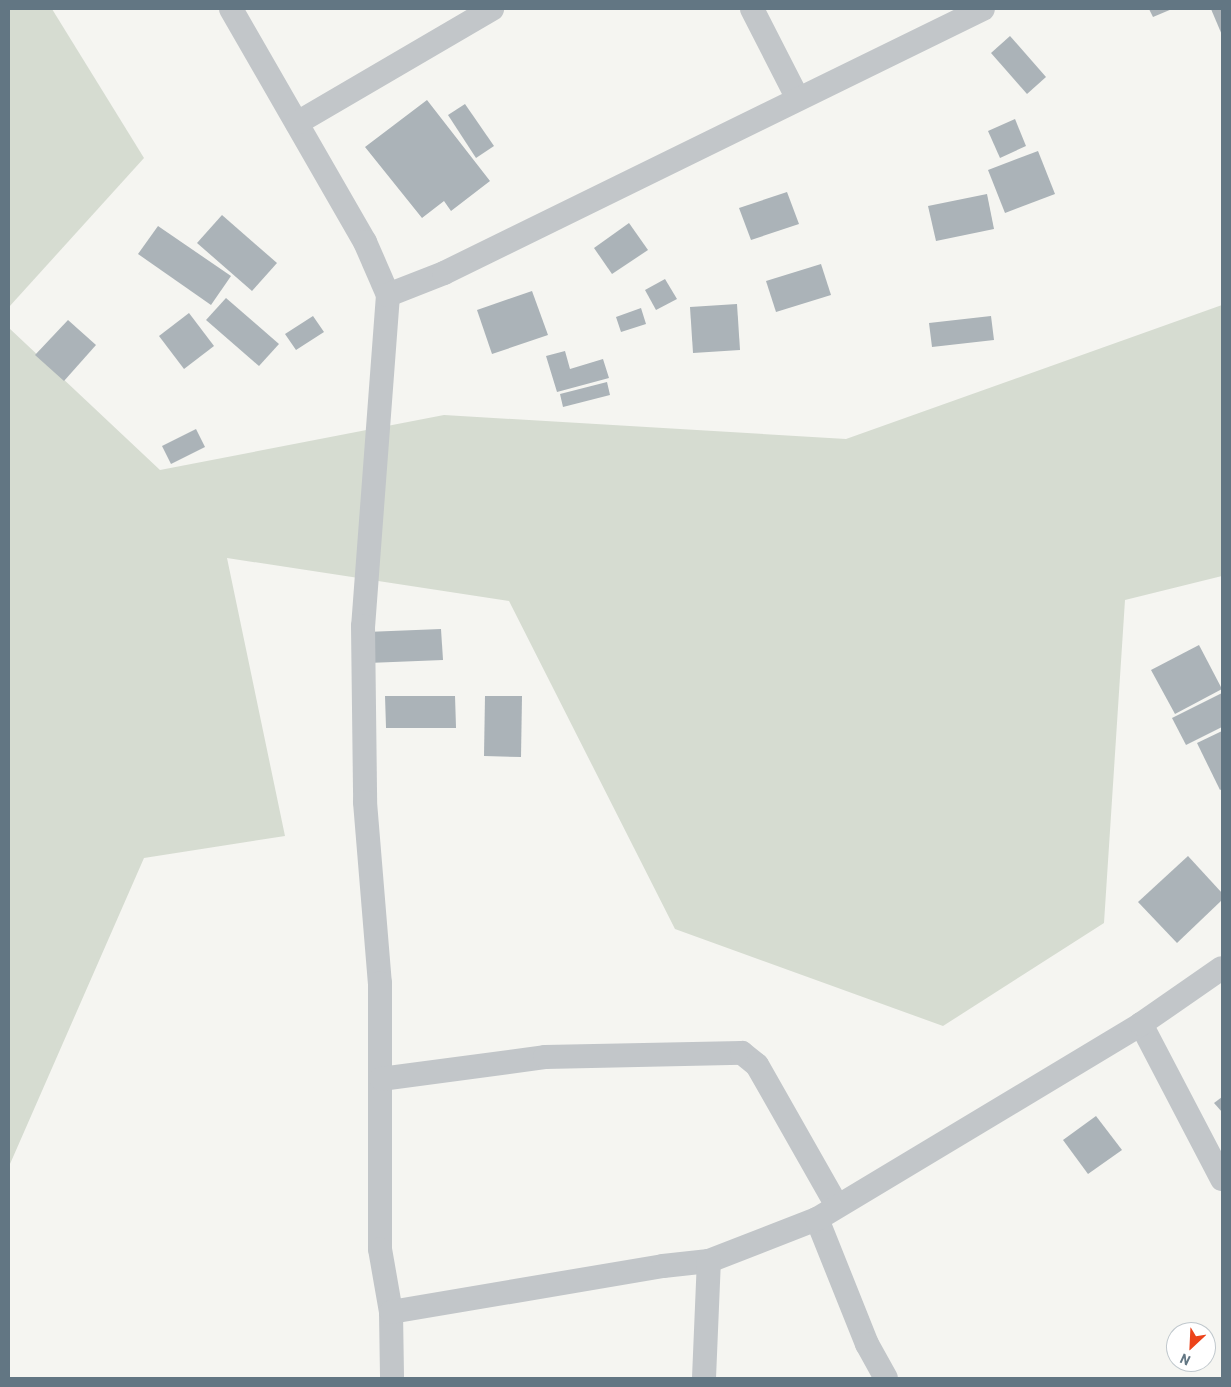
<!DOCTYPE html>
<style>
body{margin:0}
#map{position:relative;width:1231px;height:1387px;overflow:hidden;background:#f5f5f1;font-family:Barlow,sans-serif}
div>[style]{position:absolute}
.green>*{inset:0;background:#d6dcd1}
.building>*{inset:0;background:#abb3b8}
.street>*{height:24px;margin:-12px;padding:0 12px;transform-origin:12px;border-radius:12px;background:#c2c6c9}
span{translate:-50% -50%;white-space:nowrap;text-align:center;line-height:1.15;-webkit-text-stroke:5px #fff;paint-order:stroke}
.frame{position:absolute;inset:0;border:10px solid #627683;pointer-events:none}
.north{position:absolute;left:1166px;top:1322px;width:50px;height:50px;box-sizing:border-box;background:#fff;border:1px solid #c0c8cd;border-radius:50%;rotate:205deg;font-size:14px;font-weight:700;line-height:20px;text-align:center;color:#627683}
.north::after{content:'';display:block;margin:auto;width:18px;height:22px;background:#ec431a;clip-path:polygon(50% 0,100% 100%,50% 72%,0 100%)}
</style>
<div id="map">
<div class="green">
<i style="clip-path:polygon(9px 9px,52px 9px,144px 158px,9px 307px)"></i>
<i style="clip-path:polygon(1222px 305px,1222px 576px,1125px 600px,1104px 923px,943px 1026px,675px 929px,509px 601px,227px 558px,285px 836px,144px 858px,10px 1164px,9px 1378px,9px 328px,160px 470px,444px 415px,846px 439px)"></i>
</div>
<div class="building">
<i style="clip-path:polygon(1149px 9px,1172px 9px,1153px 17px)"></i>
<i style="clip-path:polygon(1211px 9px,1222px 9px,1222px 35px)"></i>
<i style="clip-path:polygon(1010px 36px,1046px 77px,1027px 94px,991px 53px)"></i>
<i style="clip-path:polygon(427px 100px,490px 181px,451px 211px,444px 201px,422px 218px,365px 147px)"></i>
<i style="clip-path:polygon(465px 104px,494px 146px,476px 158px,448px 115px)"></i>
<i style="clip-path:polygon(1015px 119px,1026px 146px,1000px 158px,988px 131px)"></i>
<i style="clip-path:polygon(1038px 151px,1055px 194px,1005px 213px,988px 170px)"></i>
<i style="clip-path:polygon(787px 192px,799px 224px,751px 240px,739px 208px)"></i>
<i style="clip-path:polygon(987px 194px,994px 229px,936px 241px,928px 206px)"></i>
<i style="clip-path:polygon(222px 215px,277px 263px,252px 291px,197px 243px)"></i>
<i style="clip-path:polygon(629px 223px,648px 250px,612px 274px,594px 248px)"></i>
<i style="clip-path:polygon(158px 226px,231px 276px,211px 305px,138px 254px)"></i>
<i style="clip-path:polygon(821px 264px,831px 295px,776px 312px,766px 281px)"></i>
<i style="clip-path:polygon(665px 279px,677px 299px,656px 310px,645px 290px)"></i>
<i style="clip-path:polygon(532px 291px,548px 335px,492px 354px,477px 310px)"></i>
<i style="clip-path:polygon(226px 298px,279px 344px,259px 366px,206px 320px)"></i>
<i style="clip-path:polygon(737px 304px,740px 350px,693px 353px,690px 307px)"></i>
<i style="clip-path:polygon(641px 308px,646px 324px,621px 332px,616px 317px)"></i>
<i style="clip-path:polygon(189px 313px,214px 346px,184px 369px,159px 336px)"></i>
<i style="clip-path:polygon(313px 316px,324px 332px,296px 350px,285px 334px)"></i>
<i style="clip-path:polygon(991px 316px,994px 340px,932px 347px,929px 323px)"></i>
<i style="clip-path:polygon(68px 320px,96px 345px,64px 381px,35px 355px)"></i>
<i style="clip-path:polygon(565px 351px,570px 369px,603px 359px,609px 378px,557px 392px,546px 356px)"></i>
<i style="clip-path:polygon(607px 382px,610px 395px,563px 407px,560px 394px)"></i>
<i style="clip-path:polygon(196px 429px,205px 447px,171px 464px,162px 446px)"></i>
<i style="clip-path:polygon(441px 629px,443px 660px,368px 663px,366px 632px)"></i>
<i style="clip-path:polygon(1199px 645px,1222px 689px,1175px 714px,1151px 670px)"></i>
<i style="clip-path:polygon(1222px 693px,1222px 727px,1186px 745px,1172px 718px)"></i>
<i style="clip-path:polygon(385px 696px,455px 696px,456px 728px,386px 728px)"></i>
<i style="clip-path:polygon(485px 696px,522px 696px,521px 757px,484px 756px)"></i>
<i style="clip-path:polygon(1222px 731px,1222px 789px,1220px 790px,1197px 743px)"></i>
<i style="clip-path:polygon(1188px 856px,1222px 893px,1222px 900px,1177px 943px,1138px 902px)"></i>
<i style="clip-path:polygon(1222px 1097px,1222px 1112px,1214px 1103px)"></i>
<i style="clip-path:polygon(1096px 1116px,1122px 1150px,1088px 1174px,1063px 1140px)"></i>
</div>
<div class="street">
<i style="left:231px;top:9px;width:269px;rotate:60.1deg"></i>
<i style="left:365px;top:242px;width:58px;rotate:66.5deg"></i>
<i style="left:388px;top:295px;width:332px;rotate:94.3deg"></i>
<i style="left:363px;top:626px;width:176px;rotate:89.3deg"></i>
<i style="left:365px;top:802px;width:182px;rotate:85.3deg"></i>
<i style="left:380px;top:983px;width:266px;rotate:90deg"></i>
<i style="left:380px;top:1249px;width:64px;rotate:80.1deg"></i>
<i style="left:391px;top:1312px;width:66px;rotate:89.1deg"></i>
<i style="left:752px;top:9px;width:101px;rotate:62.9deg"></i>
<i style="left:297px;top:123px;width:226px;rotate:-30.3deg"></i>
<i style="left:388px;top:295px;width:60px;rotate:-21.4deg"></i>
<i style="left:444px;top:273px;width:600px;rotate:-26.1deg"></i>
<i style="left:1141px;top:1024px;width:175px;rotate:62.4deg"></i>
<i style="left:381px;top:1079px;width:165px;rotate:-7.6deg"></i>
<i style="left:545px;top:1057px;width:197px;rotate:-1.2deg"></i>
<i style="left:742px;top:1053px;width:19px;rotate:39deg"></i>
<i style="left:757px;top:1065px;width:162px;rotate:60.4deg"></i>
<i style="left:817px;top:1219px;width:135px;rotate:68.2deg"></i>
<i style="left:867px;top:1344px;width:39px;rotate:61deg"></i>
<i style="left:391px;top:1312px;width:276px;rotate:-9.6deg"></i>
<i style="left:663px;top:1266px;width:46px;rotate:-6.2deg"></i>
<i style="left:709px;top:1261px;width:116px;rotate:-21.3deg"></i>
<i style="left:817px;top:1219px;width:378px;rotate:-31deg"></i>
<i style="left:1141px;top:1024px;width:98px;rotate:-34.7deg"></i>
<i style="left:704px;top:1378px;width:117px;rotate:-87.6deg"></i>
</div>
<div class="frame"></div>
<div class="north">N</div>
</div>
